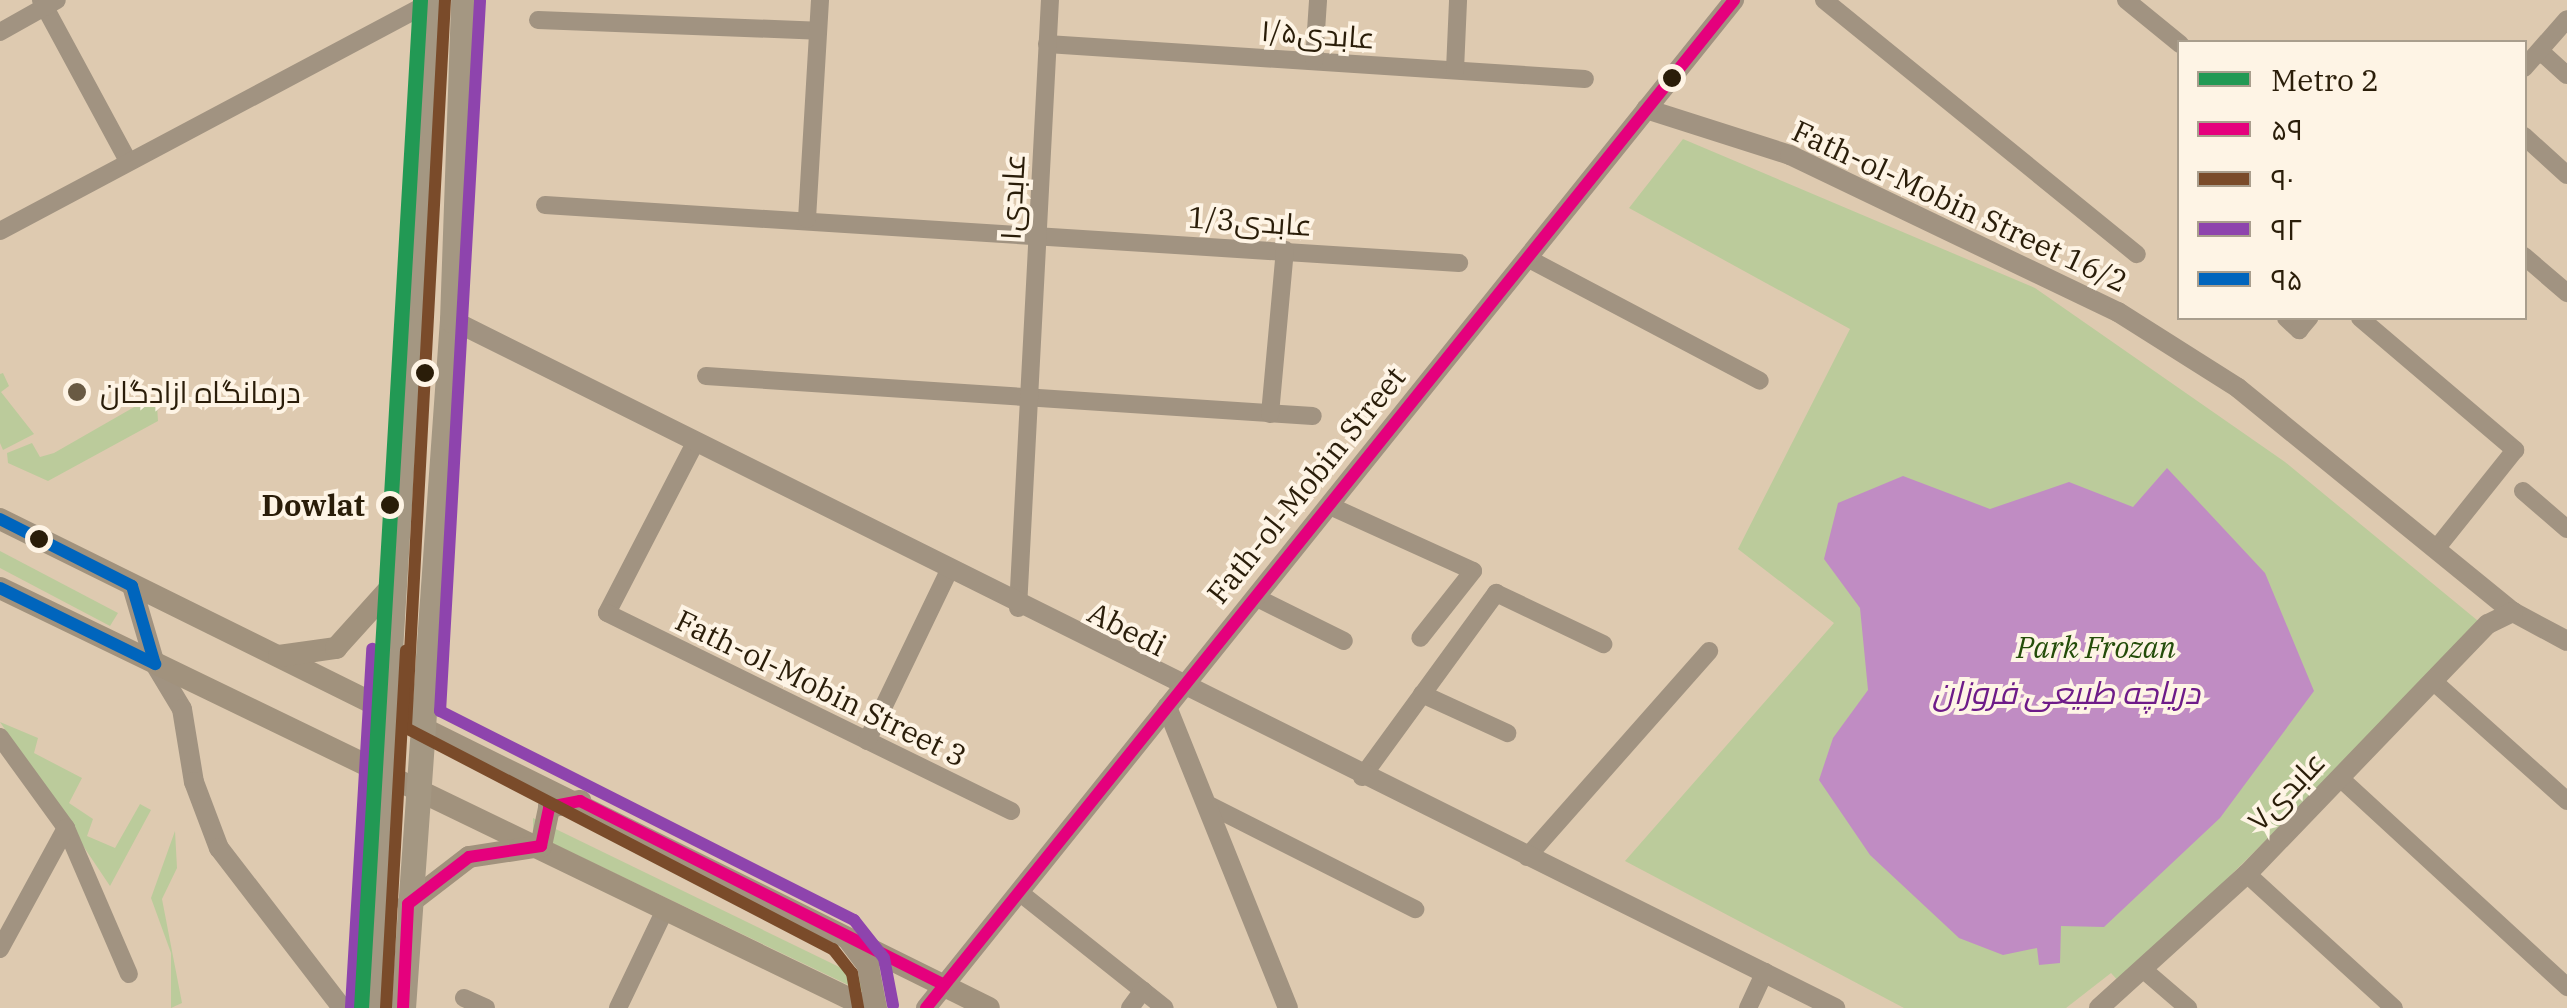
<!DOCTYPE html>
<meta charset="utf-8">
<style>
body{margin:0}
#map{position:relative;width:2567px;height:1008px;overflow:hidden;background:#decab0;font-family:"IBM Plex Serif",Cairo,serif}
div>[style]{position:absolute}
.green>*{inset:0;background:#bbcb9b}
.water>*{inset:0;background:#c08cc3}
.minor>*{height:18px;margin:-9px;padding:0 9px;transform-origin:9px;border-radius:9px;background:#a19381}
.tertiary>*{height:20px;margin:-10px;padding:0 10px;transform-origin:10px;border-radius:10px;background:#a19381}
.secondary>*{height:22px;margin:-11px;padding:0 11px;transform-origin:11px;border-radius:11px;background:#a1927d}
.primary>*{height:25px;margin:-12.5px;padding:0 12.5px;transform-origin:12.5px;border-radius:12.5px;background:#a49782}
.bus-1>*{height:12px;margin:-6px;padding:0 6px;transform-origin:6px;border-radius:6px;background:#e5007d}
.bus-2>*{height:12px;margin:-6px;padding:0 6px;transform-origin:6px;border-radius:6px;background:#7a4b2a}
.bus-3>*{height:12px;margin:-6px;padding:0 6px;transform-origin:6px;border-radius:6px;background:#8e44ad}
.bus-4>*{height:12px;margin:-6px;padding:0 6px;transform-origin:6px;border-radius:6px;background:#0065bd}
.metro-1>*{height:15px;margin:-7.5px;padding:0 7.5px;transform-origin:7.5px;border-radius:7.5px;background:#229954}
.dots>*{width:28px;height:28px;translate:-50% -50%;box-sizing:border-box;border:5px solid #fef4e5;border-radius:50%}
span{translate:-50% -50%;white-space:nowrap;text-align:center;line-height:1.15;-webkit-text-stroke:8px #fef4e5;paint-order:stroke}
.street-label{font-size:30px;color:#2a1d09}
.poi-label{font-size:30px;color:#2a1d09}
.left{translate:0 -50%;text-align:left}
.stop-label{font-size:30px;color:#2a1d09;font-weight:700}
.right{translate:-100% -50%;text-align:right}
.park-label{font-size:30px;color:#244d09;font-style:italic}
.water-label{font-size:32px;color:#6e1b88;font-style:italic}
.legend{position:absolute;left:2177px;top:40px;width:350px;height:280px;box-sizing:border-box;background:#fef4e5;border:2px solid #a99e8d;margin:0;padding:12px 18px;list-style:none;font-size:30px;color:#2a1d09}
.legend li{display:flex;align-items:center;gap:20px;height:50px}
.legend b{width:50px;border:2px solid #a99e8d}
</style>
<div id="map">
<div class="green">
<i style="clip-path:polygon(1683px 139px,2035px 288px,2285px 462px,2483px 625px,2121px 984px,2111px 973px,2066px 1008px,1904px 1008px,1625px 861px,1834px 623px,1738px 549px,1850px 329px,1629px 208px)"></i>
<i style="clip-path:polygon(3px 373px,9px 386px,1px 392px,34px 434px,3px 450px,0 443px,0 374px)"></i>
<i style="clip-path:polygon(143px 402px,157px 406px,158px 421px,48px 481px,8px 463px,7px 453px,32px 443px,40px 457px,54px 453px)"></i>
<i style="clip-path:polygon(0 551px,118px 613px,110px 626px,0 568px)"></i>
<i style="clip-path:polygon(0 722px,38px 738px,34px 753px,82px 778px,69px 803px,93px 819px,87px 836px,115px 848px,140px 804px,151px 810px,110px 886px)"></i>
<i style="clip-path:polygon(533px 818px,864px 979px,863px 992px,533px 834px)"></i>
<i style="clip-path:polygon(175px 831px,177px 868px,162px 899px,182px 1003px,171px 1008px,171px 953px,151px 898px)"></i>
</div>
<div class="water">
<i style="clip-path:polygon(2167px 468px,2265px 573px,2314px 691px,2220px 818px,2104px 927px,2061px 926px,2060px 963px,2039px 965px,2037px 948px,2003px 955px,1959px 938px,1870px 855px,1819px 780px,1833px 738px,1868px 690px,1860px 608px,1824px 559px,1838px 503px,1903px 476px,1990px 509px,2069px 482px,2133px 507px)"></i>
</div>
<div class="minor">
<i style="left:41px;top:0;width:183px;rotate:61.6deg"></i>
<i style="left:1824px;top:0;width:403px;rotate:39.1deg"></i>
<i style="left:2126px;top:0;width:70px;rotate:39.2deg"></i>
<i style="left:538px;top:20px;width:280px;rotate:2.2deg"></i>
<i style="left:0;top:32px;width:65px;rotate:-29.3deg"></i>
<i style="left:1047px;top:44px;width:539px;rotate:3.72deg"></i>
<i style="left:2540px;top:51px;width:36px;rotate:42deg"></i>
<i style="left:1314px;top:61px;width:61px;rotate:-86.2deg"></i>
<i style="left:2524px;top:68px;width:65px;rotate:-48.7deg"></i>
<i style="left:1455px;top:70px;width:70px;rotate:-87.5deg"></i>
<i style="left:2524px;top:136px;width:58px;rotate:42.2deg"></i>
<i style="left:545px;top:205px;width:916px;rotate:3.63deg"></i>
<i style="left:807px;top:219px;width:219px;rotate:-86.6deg"></i>
<i style="left:0;top:231px;width:487px;rotate:-28deg"></i>
<i style="left:2524px;top:256px;width:57px;rotate:40.7deg"></i>
<i style="left:1527px;top:258px;width:263px;rotate:27.8deg"></i>
<i style="left:2286px;top:318px;width:18px;rotate:43deg"></i>
<i style="left:2299px;top:330px;width:16px;rotate:-50deg"></i>
<i style="left:2360px;top:318px;width:204px;rotate:40.4deg"></i>
<i style="left:2515px;top:450px;width:127px;rotate:128.6deg"></i>
<i style="left:706px;top:376px;width:608px;rotate:3.77deg"></i>
<i style="left:1270px;top:414px;width:165px;rotate:-84.8deg"></i>
<i style="left:694px;top:445px;width:189px;rotate:117.4deg"></i>
<i style="left:607px;top:613px;width:450px;rotate:26.1deg"></i>
<i style="left:2523px;top:491px;width:58px;rotate:40.8deg"></i>
<i style="left:1330px;top:506px;width:157px;rotate:24.4deg"></i>
<i style="left:1473px;top:571px;width:85px;rotate:128.3deg"></i>
<i style="left:1255px;top:597px;width:99px;rotate:26.3deg"></i>
<i style="left:1018px;top:608px;width:609px;rotate:-86.99deg"></i>
<i style="left:2433px;top:681px;width:180px;rotate:41.8deg"></i>
<i style="left:1422px;top:694px;width:94px;rotate:24.6deg"></i>
<i style="left:0;top:737px;width:112px;rotate:54deg"></i>
<i style="left:66px;top:828px;width:159px;rotate:66.7deg"></i>
<i style="left:867px;top:741px;width:187px;rotate:-64.3deg"></i>
<i style="left:1362px;top:777px;width:228px;rotate:-53.9deg"></i>
<i style="left:1496px;top:593px;width:119px;rotate:25.5deg"></i>
<i style="left:2340px;top:778px;width:309px;rotate:42.6deg"></i>
<i style="left:1211px;top:806px;width:229px;rotate:26.8deg"></i>
<i style="left:1527px;top:857px;width:275px;rotate:-48.5deg"></i>
<i style="left:2247px;top:874px;width:199px;rotate:42.4deg"></i>
<i style="left:1019px;top:892px;width:186px;rotate:38.5deg"></i>
<i style="left:0;top:949px;width:138px;rotate:-61.4deg"></i>
<i style="left:2145px;top:971px;width:57px;rotate:40.7deg"></i>
<i style="left:464px;top:998px;width:24px;rotate:24deg"></i>
<i style="left:618px;top:1008px;width:109px;rotate:-64.4deg"></i>
<i style="left:1130px;top:1008px;width:22px;rotate:-54deg"></i>
<i style="left:1748px;top:1008px;width:40px;rotate:-65deg"></i>
</div>
<div class="tertiary">
<i style="left:1646px;top:109px;width:151px;rotate:17.7deg"></i>
<i style="left:1790px;top:155px;width:364px;rotate:25.6deg"></i>
<i style="left:2118px;top:312px;width:142px;rotate:32.3deg"></i>
<i style="left:2238px;top:388px;width:355px;rotate:39.2deg"></i>
<i style="left:2513px;top:612px;width:61px;rotate:28.2deg"></i>
<i style="left:452px;top:320px;width:1545px;rotate:26.45deg"></i>
<i style="left:132px;top:586px;width:81px;rotate:73.6deg"></i>
<i style="left:155px;top:664px;width:52px;rotate:59deg"></i>
<i style="left:182px;top:709px;width:74px;rotate:80.7deg"></i>
<i style="left:194px;top:782px;width:71px;rotate:69.3deg"></i>
<i style="left:219px;top:848px;width:202px;rotate:52.4deg"></i>
<i style="left:1167px;top:707px;width:324px;rotate:68.1deg"></i>
<i style="left:926px;top:1008px;width:1292px;rotate:-51.28deg"></i>
<i style="left:2099px;top:1008px;width:200px;rotate:-42.2deg"></i>
<i style="left:2247px;top:874px;width:347px;rotate:-46.1deg"></i>
<i style="left:2488px;top:624px;width:28px;rotate:-26deg"></i>
</div>
<div class="secondary">
<i style="left:0;top:519px;width:1103px;rotate:26.31deg"></i>
<i style="left:0;top:588px;width:965px;rotate:25.8deg"></i>
<i style="left:279px;top:656px;width:58px;rotate:-8deg"></i>
<i style="left:336px;top:648px;width:85px;rotate:-47.9deg"></i>
<i style="left:541px;top:846px;width:40px;rotate:-78deg"></i>
<i style="left:549px;top:807px;width:32px;rotate:-11deg"></i>
<i style="left:408px;top:904px;width:77px;rotate:-37.6deg"></i>
<i style="left:469px;top:857px;width:73px;rotate:-8.7deg"></i>
<i style="left:848px;top:939px;width:34px;rotate:53deg"></i>
<i style="left:868px;top:966px;width:43px;rotate:79.2deg"></i>
</div>
<div class="primary">
<i style="left:368px;top:1008px;width:1010px;rotate:-86.48deg"></i>
<i style="left:403px;top:1008px;width:690px;rotate:-85.93deg"></i>
<i style="left:452px;top:320px;width:320px;rotate:-88deg"></i>
</div>
<div class="bus-1">
<i style="left:403px;top:1008px;width:104px;rotate:-87.2deg"></i>
<i style="left:408px;top:904px;width:77px;rotate:-37.6deg"></i>
<i style="left:469px;top:857px;width:73px;rotate:-8.7deg"></i>
<i style="left:541px;top:846px;width:40px;rotate:-78deg"></i>
<i style="left:549px;top:807px;width:32px;rotate:-11deg"></i>
<i style="left:580px;top:801px;width:408px;rotate:26.8deg"></i>
<i style="left:926px;top:1008px;width:1292px;rotate:-51.28deg"></i>
</div>
<div class="bus-2">
<i style="left:445px;top:0;width:729px;rotate:93.07deg"></i>
<i style="left:406px;top:728px;width:481px;rotate:27.4deg"></i>
<i style="left:833px;top:949px;width:31px;rotate:52deg"></i>
<i style="left:852px;top:973px;width:36px;rotate:80deg"></i>
<i style="left:386px;top:1008px;width:358px;rotate:-86.8deg"></i>
</div>
<div class="bus-3">
<i style="left:480px;top:1px;width:711px;rotate:93.22deg"></i>
<i style="left:440px;top:711px;width:464px;rotate:26.8deg"></i>
<i style="left:854px;top:920px;width:48px;rotate:51.7deg"></i>
<i style="left:884px;top:958px;width:48px;rotate:79.2deg"></i>
<i style="left:351px;top:1007px;width:359px;rotate:-86.6deg"></i>
</div>
<div class="bus-4">
<i style="left:0;top:519px;width:148px;rotate:26.9deg"></i>
<i style="left:132px;top:586px;width:81px;rotate:73.6deg"></i>
<i style="left:0;top:588px;width:173px;rotate:26.1deg"></i>
</div>
<div class="metro-1">
<i style="left:361px;top:1008px;width:1010px;rotate:-86.65deg"></i>
</div>
<div class="dots">
<i style="left:1672px;top:78px;background:#2a1d09"></i>
<i style="left:425px;top:373px;background:#2a1d09"></i>
<i style="left:77px;top:392px;background:#695a43"></i>
<i style="left:390px;top:505px;background:#2a1d09"></i>
<i style="left:39px;top:539px;background:#2a1d09"></i>
</div>
<div class="street-label">
<span style="left:1318px;top:34px;rotate:4deg">عابدی۱/۵</span>
<span style="left:1012px;top:197px;rotate:-87deg">۱عابدی</span>
<span style="left:1960px;top:206px;rotate:25deg">Fath-ol-Mobin Street 16/2</span>
<span style="left:1250px;top:221px;rotate:4deg">عابدی1/3</span>
<span style="left:1306px;top:485px;rotate:-51deg">Fath-ol-Mobin Street</span>
<span style="left:1127px;top:629px;rotate:27deg">Abedi</span>
<span style="left:821px;top:688px;rotate:26deg">Fath-ol-Mobin Street 3</span>
<span style="left:2286px;top:791px;rotate:-46deg">عابدی۷</span>
</div>
<div class="poi-label">
<span class="left" style="left:100px;top:392px">درمانگاه ازادگان</span>
</div>
<div class="stop-label">
<span class="right" style="left:365px;top:505px">Dowlat</span>
</div>
<div class="park-label">
<span style="left:2096px;top:647px">Park Frozan</span>
</div>
<div class="water-label">
<span style="left:2066px;top:692px">دریاچه طبیعی فروزان</span>
</div>
<ul class="legend">
<li><b style="height:12px;background:#229954"></b>Metro 2</li>
<li><b style="height:12px;background:#e5007d"></b>۵۹</li>
<li><b style="height:12px;background:#7a4b2a"></b>۹۰</li>
<li><b style="height:12px;background:#8e44ad"></b>۹۲</li>
<li><b style="height:12px;background:#0065bd"></b>۹۵</li>
</ul>
</div>
